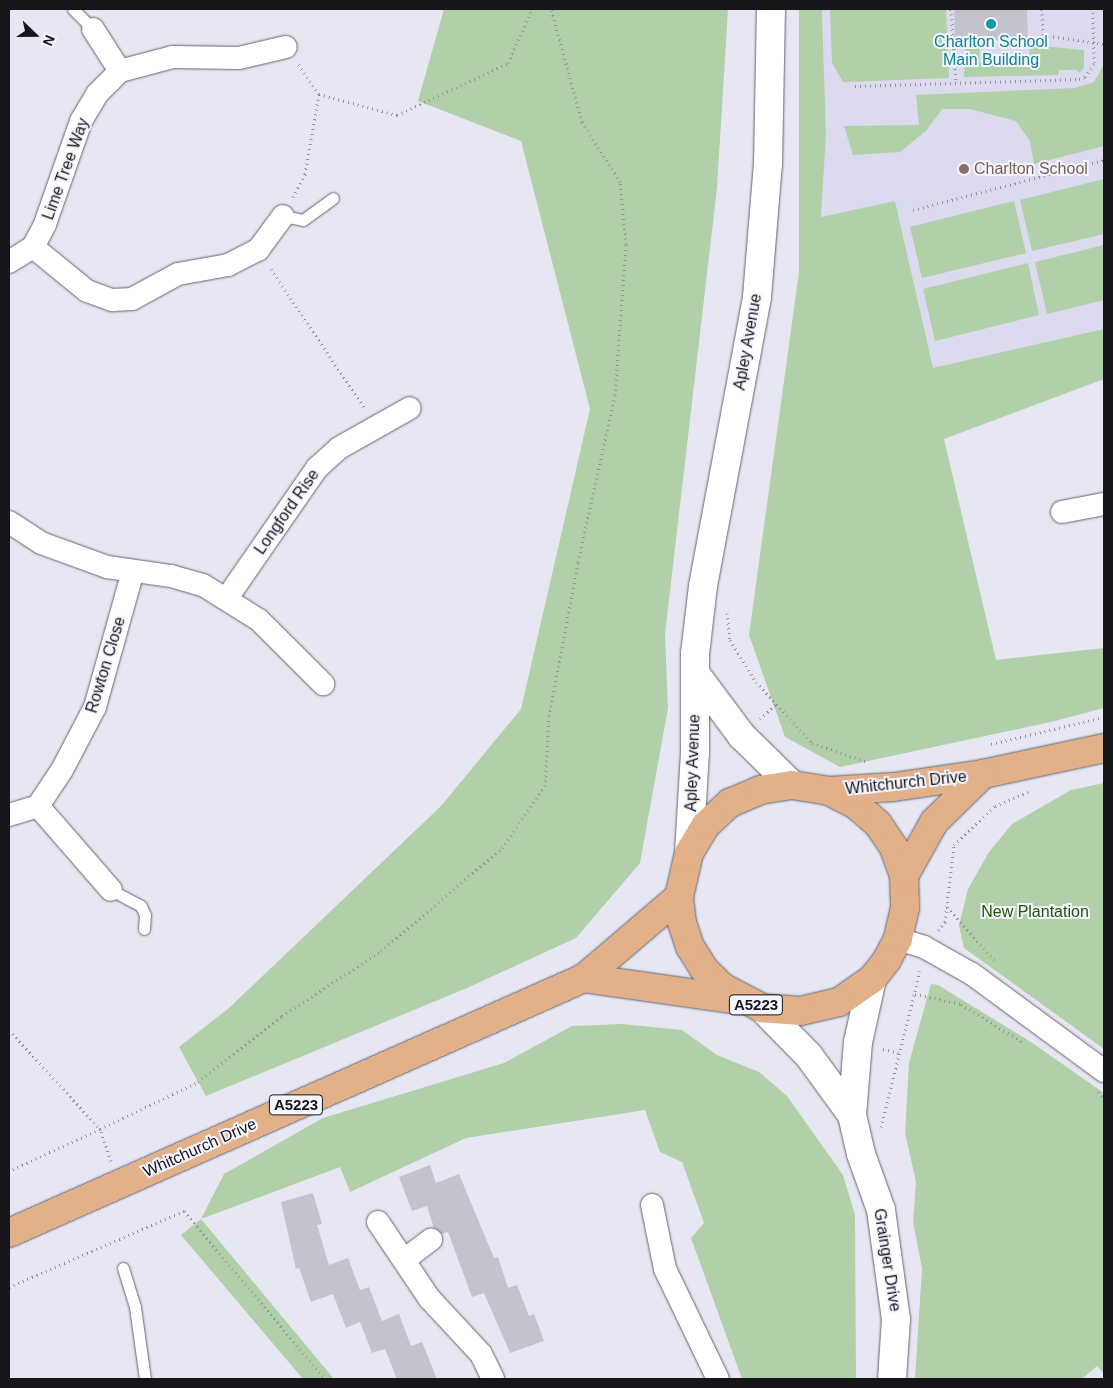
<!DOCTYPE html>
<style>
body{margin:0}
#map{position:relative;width:1113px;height:1388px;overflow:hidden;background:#e7e7f4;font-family:Arial,sans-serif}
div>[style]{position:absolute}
.built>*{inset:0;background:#dbdaee}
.green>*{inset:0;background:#b1cfa8}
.building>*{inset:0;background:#c3c3ce}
.path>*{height:3px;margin-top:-1.5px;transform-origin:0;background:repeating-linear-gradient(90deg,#91919a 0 1px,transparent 0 5px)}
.roads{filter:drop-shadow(0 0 1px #64646f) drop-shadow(0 0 1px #64646f)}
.service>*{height:11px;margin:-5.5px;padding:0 5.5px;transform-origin:5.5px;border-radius:5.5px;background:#fff}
.minor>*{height:22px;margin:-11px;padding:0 11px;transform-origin:11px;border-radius:11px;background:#fff}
.tertiary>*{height:28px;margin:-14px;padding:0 14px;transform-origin:14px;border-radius:14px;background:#fff}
.primary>*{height:28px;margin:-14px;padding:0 14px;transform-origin:14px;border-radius:14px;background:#e2b189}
.dots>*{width:14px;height:14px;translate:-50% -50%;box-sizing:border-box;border:2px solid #f5f5ff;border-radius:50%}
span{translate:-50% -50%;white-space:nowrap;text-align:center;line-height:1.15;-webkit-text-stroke:4px #f5f5ff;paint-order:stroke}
.shield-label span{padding:1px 4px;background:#f5f5ff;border:1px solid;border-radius:4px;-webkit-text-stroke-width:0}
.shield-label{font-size:15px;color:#16151a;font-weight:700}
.culture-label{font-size:16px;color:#0d838f}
.street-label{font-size:16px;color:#16151a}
.education-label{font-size:16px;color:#785e54}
.left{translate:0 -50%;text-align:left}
.park-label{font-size:16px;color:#1e5305}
.frame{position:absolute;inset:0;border:10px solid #16151a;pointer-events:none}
.north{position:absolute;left:10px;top:10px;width:50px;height:50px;-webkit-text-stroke:4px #f5f5ff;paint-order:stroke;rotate:112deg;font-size:14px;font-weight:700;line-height:20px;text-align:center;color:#16151a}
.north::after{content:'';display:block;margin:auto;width:18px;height:22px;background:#16151a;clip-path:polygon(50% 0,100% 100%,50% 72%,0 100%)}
</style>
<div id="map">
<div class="built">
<i style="clip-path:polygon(822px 9px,1104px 9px,1104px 329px,933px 369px,895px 201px,821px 217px,826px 136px)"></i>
</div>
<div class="green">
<i style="clip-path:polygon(444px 9px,728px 9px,717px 188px,665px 634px,668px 708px,640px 863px,576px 938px,467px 988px,206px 1096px,179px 1047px,229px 1008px,441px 806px,521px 709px,590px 409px,521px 141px,418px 101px)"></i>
<i style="clip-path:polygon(799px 9px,822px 9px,826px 136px,821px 217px,895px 201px,933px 368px,1104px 329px,1104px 379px,944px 439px,996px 660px,1104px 648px,1104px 708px,1051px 722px,840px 767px,785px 737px,749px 635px,799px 272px)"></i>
<i style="clip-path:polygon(830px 9px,946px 9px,949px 78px,843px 82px,832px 63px)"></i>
<i style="clip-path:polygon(965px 45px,979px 45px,980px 63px,1029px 61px,1030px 45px,1084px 50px,1084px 67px,1080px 73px,1076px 70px,1059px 70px,1058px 75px,964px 77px)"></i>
<i style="clip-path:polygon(1104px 64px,1104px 146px,1034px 164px,1030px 141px,1016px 121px,970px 109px,942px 109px,926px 131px,900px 152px,853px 155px,844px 126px,919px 125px,916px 95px,1075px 88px,1094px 82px)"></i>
<i style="clip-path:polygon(1104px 179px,1104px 234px,1032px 251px,1020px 200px)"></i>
<i style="clip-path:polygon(1014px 201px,1026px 253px,922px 278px,910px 227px)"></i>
<i style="clip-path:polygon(1104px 245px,1104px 300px,1047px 314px,1035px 262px)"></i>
<i style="clip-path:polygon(1028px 263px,1039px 315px,935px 341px,923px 289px)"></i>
<i style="clip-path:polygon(1104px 783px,1104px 1049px,964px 948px,959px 926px,968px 889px,989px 852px,1012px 824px,1071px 790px)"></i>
<i style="clip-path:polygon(931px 984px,938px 985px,1031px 1042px,1104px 1093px,1104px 1374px,1097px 1366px,1082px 1379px,915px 1379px,922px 1268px,913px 1222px,916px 1182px,905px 1133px,909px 1063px)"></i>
<i style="clip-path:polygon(622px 1024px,682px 1030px,717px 1055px,759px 1072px,787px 1096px,843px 1175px,855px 1215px,856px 1379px,742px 1379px,691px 1238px,704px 1223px,682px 1162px,660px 1152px,645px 1110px,466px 1138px,350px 1192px,340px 1167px,201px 1219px,334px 1379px,303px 1379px,181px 1235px,201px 1219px,224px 1174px,323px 1118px,504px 1063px,572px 1026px)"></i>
</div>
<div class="building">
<i style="clip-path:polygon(954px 9px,1027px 9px,1028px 39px,955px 41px)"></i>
<i style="clip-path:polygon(430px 1165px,436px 1183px,459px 1174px,494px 1258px,498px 1257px,508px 1288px,517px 1285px,529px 1316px,534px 1314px,544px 1341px,510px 1353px,484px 1293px,472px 1297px,448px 1232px,442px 1234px,434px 1228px,427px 1206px,412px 1211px,399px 1177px)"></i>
<i style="clip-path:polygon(313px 1193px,322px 1224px,317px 1225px,329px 1265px,348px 1258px,360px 1290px,369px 1287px,382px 1321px,399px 1314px,411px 1346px,422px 1342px,437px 1379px,397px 1379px,385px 1349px,372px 1353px,360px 1322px,346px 1328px,333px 1294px,311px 1302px,299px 1268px,296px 1269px,281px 1202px)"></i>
</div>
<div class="path">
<i style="left:951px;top:9px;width:74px;rotate:86.1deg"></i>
<i style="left:1042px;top:9px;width:26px;rotate:88deg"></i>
<i style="left:1043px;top:35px;width:62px;rotate:8.4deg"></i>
<i style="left:855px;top:86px;width:224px;rotate:-1.8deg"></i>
<i style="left:1079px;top:79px;width:6px;rotate:-18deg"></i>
<i style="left:1085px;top:77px;width:17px;rotate:-57deg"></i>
<i style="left:1094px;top:63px;width:54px;rotate:-91.1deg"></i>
<i style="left:319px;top:94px;width:81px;rotate:15.1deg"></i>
<i style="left:397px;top:115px;width:123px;rotate:-25.1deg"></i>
<i style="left:508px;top:63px;width:59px;rotate:-66deg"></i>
<i style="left:293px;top:197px;width:26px;rotate:-62deg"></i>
<i style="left:305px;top:174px;width:81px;rotate:-80.1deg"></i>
<i style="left:319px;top:94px;width:37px;rotate:-125deg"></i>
<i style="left:913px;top:210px;width:197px;rotate:-14.7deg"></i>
<i style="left:271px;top:269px;width:169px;rotate:56.1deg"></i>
<i style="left:727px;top:613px;width:27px;rotate:84deg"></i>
<i style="left:730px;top:640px;width:49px;rotate:58.2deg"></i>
<i style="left:756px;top:682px;width:83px;rotate:47.4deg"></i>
<i style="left:812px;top:743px;width:59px;rotate:18.7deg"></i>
<i style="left:760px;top:719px;width:22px;rotate:-43deg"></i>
<i style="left:991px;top:744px;width:116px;rotate:-13.4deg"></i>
<i style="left:947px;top:907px;width:71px;rotate:48.4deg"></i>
<i style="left:938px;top:930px;width:11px;rotate:-49deg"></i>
<i style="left:945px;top:922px;width:78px;rotate:-83.3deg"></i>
<i style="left:954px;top:845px;width:57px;rotate:-43.6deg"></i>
<i style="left:995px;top:806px;width:39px;rotate:-23deg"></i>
<i style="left:915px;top:994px;width:47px;rotate:12.3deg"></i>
<i style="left:961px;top:1004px;width:72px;rotate:31.9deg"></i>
<i style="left:9px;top:1030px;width:134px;rotate:47.4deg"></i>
<i style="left:100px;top:1129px;width:100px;rotate:155.2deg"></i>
<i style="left:883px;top:1049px;width:16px;rotate:14deg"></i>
<i style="left:1098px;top:1092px;width:9px;rotate:49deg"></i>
<i style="left:881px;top:1127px;width:161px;rotate:-76deg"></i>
<i style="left:111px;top:1161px;width:34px;rotate:-109deg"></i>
<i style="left:100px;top:1129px;width:109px;rotate:-25.6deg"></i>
<i style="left:198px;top:1082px;width:107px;rotate:-38.2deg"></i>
<i style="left:282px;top:1016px;width:118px;rotate:-33.3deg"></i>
<i style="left:381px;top:951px;width:159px;rotate:-40.4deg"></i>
<i style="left:502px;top:848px;width:75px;rotate:-55.3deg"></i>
<i style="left:545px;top:786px;width:70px;rotate:-86.7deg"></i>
<i style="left:549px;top:716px;width:157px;rotate:-79.3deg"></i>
<i style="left:578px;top:562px;width:171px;rotate:-77.5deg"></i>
<i style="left:615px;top:395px;width:151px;rotate:-85.8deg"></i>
<i style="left:626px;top:244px;width:62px;rotate:-95.5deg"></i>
<i style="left:620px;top:182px;width:71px;rotate:-122.3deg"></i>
<i style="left:582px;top:122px;width:117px;rotate:-105.3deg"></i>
<i style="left:9px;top:1287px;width:191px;rotate:-23.5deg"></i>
<i style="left:184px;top:1211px;width:219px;rotate:50deg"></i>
</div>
<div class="roads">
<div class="service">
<i style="left:73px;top:9px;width:28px;rotate:45deg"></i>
<i style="left:283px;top:216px;width:20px;rotate:11deg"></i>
<i style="left:303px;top:220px;width:37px;rotate:-36deg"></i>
<i style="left:111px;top:890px;width:34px;rotate:28deg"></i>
<i style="left:141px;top:906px;width:10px;rotate:66deg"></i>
<i style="left:145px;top:915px;width:14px;rotate:94deg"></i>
<i style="left:123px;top:1268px;width:41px;rotate:72.9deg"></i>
<i style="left:135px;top:1307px;width:73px;rotate:82.1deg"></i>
</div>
<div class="minor">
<i style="left:93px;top:29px;width:50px;rotate:57.3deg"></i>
<i style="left:33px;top:247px;width:70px;rotate:39.2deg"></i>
<i style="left:87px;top:291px;width:27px;rotate:20deg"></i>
<i style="left:112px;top:300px;width:20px;rotate:-3deg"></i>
<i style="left:132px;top:299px;width:52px;rotate:-28.5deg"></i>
<i style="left:178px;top:274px;width:51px;rotate:-10.2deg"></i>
<i style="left:228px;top:265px;width:34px;rotate:-27deg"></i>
<i style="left:258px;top:250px;width:42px;rotate:-53.7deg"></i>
<i style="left:9px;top:262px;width:28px;rotate:-32deg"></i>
<i style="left:33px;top:247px;width:26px;rotate:-62deg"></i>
<i style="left:45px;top:224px;width:109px;rotate:-70.7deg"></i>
<i style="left:81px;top:121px;width:31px;rotate:-59deg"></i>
<i style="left:97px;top:94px;width:33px;rotate:-45deg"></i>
<i style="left:120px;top:71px;width:55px;rotate:-14.8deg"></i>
<i style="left:173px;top:57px;width:66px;rotate:0.9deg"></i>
<i style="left:239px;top:58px;width:48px;rotate:-13.2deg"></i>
<i style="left:1062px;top:512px;width:43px;rotate:-10.8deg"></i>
<i style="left:9px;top:522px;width:38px;rotate:33deg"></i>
<i style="left:41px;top:543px;width:70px;rotate:20deg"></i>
<i style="left:107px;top:567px;width:65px;rotate:8deg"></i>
<i style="left:171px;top:576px;width:33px;rotate:16deg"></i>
<i style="left:203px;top:585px;width:66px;rotate:32deg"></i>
<i style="left:259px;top:620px;width:91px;rotate:45deg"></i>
<i style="left:227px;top:598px;width:158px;rotate:-55.3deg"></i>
<i style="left:317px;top:468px;width:30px;rotate:-42deg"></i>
<i style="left:339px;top:448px;width:81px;rotate:-29.4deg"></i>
<i style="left:38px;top:806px;width:43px;rotate:-56.3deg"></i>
<i style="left:62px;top:770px;width:71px;rotate:-62.4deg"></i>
<i style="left:95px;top:707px;width:141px;rotate:-74.4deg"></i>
<i style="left:9px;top:815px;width:30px;rotate:-17deg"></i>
<i style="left:38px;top:806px;width:111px;rotate:49deg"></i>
<i style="left:898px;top:939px;width:27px;rotate:17deg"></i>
<i style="left:924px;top:947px;width:55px;rotate:29.4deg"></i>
<i style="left:972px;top:974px;width:164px;rotate:36.3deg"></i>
<i style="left:652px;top:1205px;width:65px;rotate:78.5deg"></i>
<i style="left:665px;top:1269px;width:122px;rotate:64.3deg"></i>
<i style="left:378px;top:1222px;width:92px;rotate:56.1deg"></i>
<i style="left:429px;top:1298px;width:76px;rotate:47.1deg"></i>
<i style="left:481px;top:1354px;width:28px;rotate:64deg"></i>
<i style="left:404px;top:1260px;width:34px;rotate:-37deg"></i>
</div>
<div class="tertiary">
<i style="left:695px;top:673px;width:79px;rotate:53.3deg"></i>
<i style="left:742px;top:736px;width:70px;rotate:44.4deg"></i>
<i style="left:689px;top:853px;width:100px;rotate:-86.6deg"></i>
<i style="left:695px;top:753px;width:99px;rotate:-90deg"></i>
<i style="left:695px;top:654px;width:68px;rotate:-83.3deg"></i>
<i style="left:703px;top:586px;width:294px;rotate:-79.4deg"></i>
<i style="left:757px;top:297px;width:133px;rotate:-85.3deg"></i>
<i style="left:768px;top:164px;width:155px;rotate:-88.9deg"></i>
<i style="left:872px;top:979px;width:65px;rotate:102.5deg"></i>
<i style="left:858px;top:1042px;width:73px;rotate:94.7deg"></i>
<i style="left:852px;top:1115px;width:40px;rotate:77deg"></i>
<i style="left:861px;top:1154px;width:59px;rotate:70.3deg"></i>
<i style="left:881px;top:1210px;width:110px;rotate:82.2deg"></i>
<i style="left:896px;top:1319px;width:60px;rotate:93.8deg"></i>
<i style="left:762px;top:1008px;width:67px;rotate:45.6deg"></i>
<i style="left:809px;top:1056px;width:73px;rotate:53.9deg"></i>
</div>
<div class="primary">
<i style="left:829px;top:791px;width:29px;rotate:27deg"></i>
<i style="left:855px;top:804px;width:30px;rotate:41deg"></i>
<i style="left:878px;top:824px;width:29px;rotate:56deg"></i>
<i style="left:894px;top:848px;width:30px;rotate:70deg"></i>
<i style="left:904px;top:876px;width:32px;rotate:88deg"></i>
<i style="left:905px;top:908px;width:32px;rotate:103deg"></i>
<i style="left:898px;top:939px;width:24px;rotate:118deg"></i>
<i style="left:887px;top:960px;width:24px;rotate:128deg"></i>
<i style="left:872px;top:979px;width:40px;rotate:145.1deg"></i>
<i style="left:839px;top:1002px;width:39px;rotate:167deg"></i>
<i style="left:801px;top:1011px;width:39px;rotate:-176deg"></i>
<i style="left:762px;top:1008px;width:45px;rotate:-152.3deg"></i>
<i style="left:722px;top:987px;width:25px;rotate:-135deg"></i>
<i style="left:704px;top:969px;width:26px;rotate:-122deg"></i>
<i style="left:690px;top:947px;width:25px;rotate:-108deg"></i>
<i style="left:682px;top:923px;width:26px;rotate:-97deg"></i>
<i style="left:679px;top:897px;width:45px;rotate:-77.2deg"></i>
<i style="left:689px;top:853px;width:33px;rotate:-59deg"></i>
<i style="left:706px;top:825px;width:33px;rotate:-43deg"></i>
<i style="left:730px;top:803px;width:33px;rotate:-23deg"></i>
<i style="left:760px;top:790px;width:32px;rotate:-9deg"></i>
<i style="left:792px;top:785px;width:37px;rotate:9deg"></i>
<i style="left:829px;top:791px;width:65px;rotate:-3.5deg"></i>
<i style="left:894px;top:787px;width:90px;rotate:-8.3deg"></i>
<i style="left:983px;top:774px;width:124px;rotate:-12.1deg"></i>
<i style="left:904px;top:876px;width:62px;rotate:-60.9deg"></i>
<i style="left:934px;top:822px;width:69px;rotate:-44.4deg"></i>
<i style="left:584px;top:978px;width:156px;rotate:8.1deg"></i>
<i style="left:9px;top:1233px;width:629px;rotate:-23.92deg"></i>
<i style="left:584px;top:978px;width:125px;rotate:-40.5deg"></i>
</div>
</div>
<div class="dots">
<i style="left:991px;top:24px;background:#0f9aa8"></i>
<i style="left:964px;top:169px;background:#8d6e63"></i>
</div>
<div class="shield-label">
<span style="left:756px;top:1005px">A5223</span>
<span style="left:296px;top:1105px">A5223</span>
</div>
<div class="culture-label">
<span style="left:991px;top:51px">Charlton School<br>Main Building</span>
</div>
<div class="street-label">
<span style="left:66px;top:169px;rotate:-70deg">Lime Tree Way</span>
<span style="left:748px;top:342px;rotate:-80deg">Apley Avenue</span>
<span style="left:287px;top:512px;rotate:-55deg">Longford Rise</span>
<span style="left:106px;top:665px;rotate:-73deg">Rowton Close</span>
<span style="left:693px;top:763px;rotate:-88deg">Apley Avenue</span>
<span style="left:906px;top:783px;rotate:-6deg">Whitchurch Drive</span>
<span style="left:200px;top:1148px;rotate:-24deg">Whitchurch Drive</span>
<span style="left:887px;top:1260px;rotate:81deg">Grainger Drive</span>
</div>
<div class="education-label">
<span class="left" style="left:974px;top:169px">Charlton School</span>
</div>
<div class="park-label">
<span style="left:1035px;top:912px">New Plantation</span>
</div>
<div class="frame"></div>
<div class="north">N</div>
</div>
